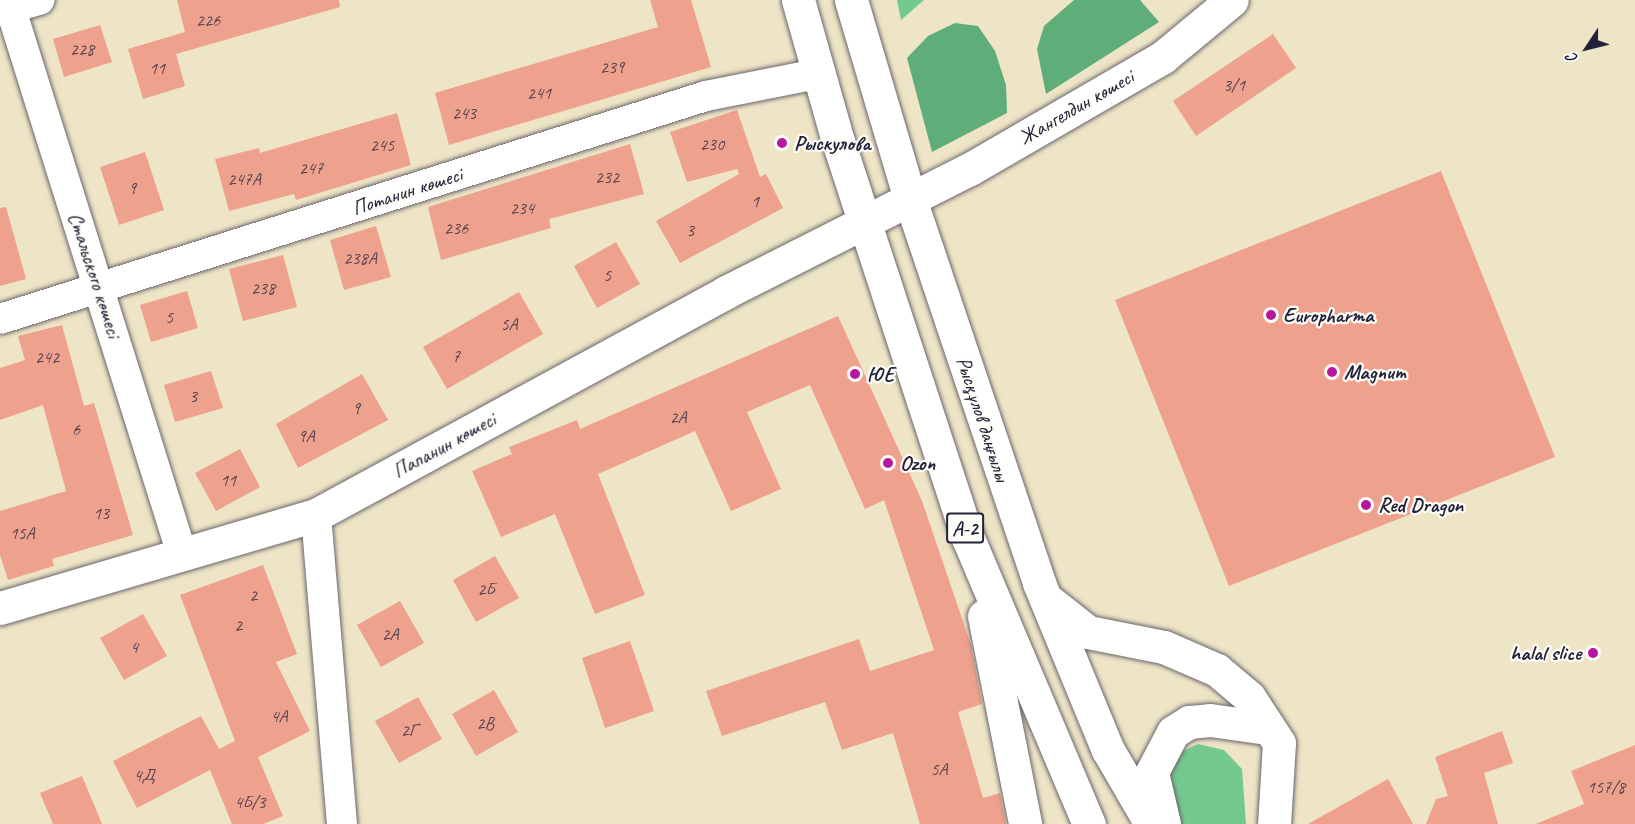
<!DOCTYPE html>
<meta charset="utf-8">
<style>
body{margin:0}
#map{position:relative;width:1635px;height:824px;overflow:hidden;background:#eee4c6;font-family:Caveat,sans-serif}
div>[style]{position:absolute}
.green>*{inset:0;background:#74ca8e}
.forest>*{inset:0;background:#5fae79}
.building>*{inset:0;background:#eea28d}
.roads{filter:drop-shadow(0 0 2px #69666c) drop-shadow(0 0 2px #69666c)}
.minor>*{height:30px;margin:-15px;padding:0 15px;transform-origin:15px;border-radius:15px;background:#fff}
.major>*{height:33px;margin:-16.5px;padding:0 16.5px;transform-origin:16.5px;border-radius:16.5px;background:#fff}
.dots>*{width:16px;height:16px;translate:-50% -50%;box-sizing:border-box;border:3px solid #fdfcf7;border-radius:50%}
span{translate:-50% -50%;white-space:nowrap;text-align:center;line-height:1.15;-webkit-text-stroke:4.5px #fdfcf7;paint-order:stroke}
.number-label{font-size:18px;color:#554250}
.number-label span{-webkit-text-stroke-width:0}
.shield-label span{padding:2px 4px;background:#fdfcf7;border:2px solid;border-radius:4px;-webkit-text-stroke-width:0}
.shield-label{font-size:20px;color:#22223b;font-weight:700}
.street-label{font-size:21px;color:#22223b}
.poi-label{font-size:21px;color:#22223b;font-weight:700}
.left{translate:0 -50%;text-align:left}
.right{translate:-100% -50%;text-align:right}
.north{position:absolute;left:1557px;top:18px;width:60px;height:60px;-webkit-text-stroke:4px #fdfcf7;paint-order:stroke;rotate:235deg;font-size:16px;font-weight:700;line-height:24px;text-align:center;color:#22223b}
.north::after{content:'';display:block;margin:auto;width:21px;height:27px;background:#22223b;clip-path:polygon(50% 0,100% 100%,50% 72%,0 100%)}
</style>
<div id="map">
<div class="green">
<i style="clip-path:polygon(897px 0,924px 0,901px 20px)"></i>
<i style="clip-path:polygon(1198px 744px,1224px 750px,1242px 769px,1246px 824px,1178px 824px,1165px 783px,1172px 756px)"></i>
</div>
<div class="forest">
<i style="clip-path:polygon(1074px 0,1140px 0,1159px 22px,1046px 94px,1037px 49px,1044px 26px)"></i>
<i style="clip-path:polygon(955px 23px,978px 26px,995px 51px,1006px 85px,1007px 113px,932px 152px,907px 58px,928px 36px)"></i>
</div>
<div class="building">
<i style="clip-path:polygon(177px 0,339px 0,340px 7px,176px 54px,185px 86px,143px 99px,128px 49px,185px 32px)"></i>
<i style="clip-path:polygon(650px 0,691px 0,711px 67px,449px 145px,435px 93px,658px 27px)"></i>
<i style="clip-path:polygon(100px 25px,112px 62px,64px 77px,53px 39px)"></i>
<i style="clip-path:polygon(1273px 34px,1296px 68px,1196px 136px,1173px 101px)"></i>
<i style="clip-path:polygon(737px 110px,760px 177px,766px 174px,783px 208px,680px 263px,656px 221px,739px 174px,737px 169px,687px 182px,670px 132px)"></i>
<i style="clip-path:polygon(397px 113px,411px 165px,296px 200px,294px 194px,229px 211px,215px 159px,259px 148px,260px 153px)"></i>
<i style="clip-path:polygon(630px 144px,644px 194px,549px 219px,551px 228px,441px 260px,428px 207px)"></i>
<i style="clip-path:polygon(145px 152px,164px 210px,119px 225px,100px 167px)"></i>
<i style="clip-path:polygon(1441px 171px,1555px 457px,1229px 586px,1115px 300px)"></i>
<i style="clip-path:polygon(6px 207px,26px 279px,0 286px,0 208px)"></i>
<i style="clip-path:polygon(376px 226px,391px 277px,344px 290px,330px 240px)"></i>
<i style="clip-path:polygon(616px 242px,640px 284px,597px 308px,574px 266px)"></i>
<i style="clip-path:polygon(283px 255px,297px 307px,243px 321px,229px 269px)"></i>
<i style="clip-path:polygon(187px 291px,198px 328px,151px 342px,140px 305px)"></i>
<i style="clip-path:polygon(519px 292px,543px 334px,447px 389px,423px 347px)"></i>
<i style="clip-path:polygon(838px 316px,922px 501px,971px 645px,982px 704px,958px 712px,983px 798px,1000px 793px,1006px 824px,920px 824px,893px 733px,842px 750px,825px 702px,722px 736px,706px 691px,859px 639px,870px 671px,934px 650px,884px 500px,865px 509px,810px 385px,747px 412px,781px 489px,731px 511px,695px 431px,598px 474px,645px 595px,595px 614px,555px 514px,501px 537px,472px 471px,512px 454px,509px 447px,577px 420px,580px 429px)"></i>
<i style="clip-path:polygon(62px 325px,84px 406px,94px 403px,133px 535px,52px 559px,54px 566px,8px 580px,0 555px,0 511px,66px 491px,43px 405px,0 420px,0 368px,25px 360px,18px 336px)"></i>
<i style="clip-path:polygon(211px 371px,223px 408px,175px 422px,164px 385px)"></i>
<i style="clip-path:polygon(362px 374px,388px 420px,298px 468px,276px 424px)"></i>
<i style="clip-path:polygon(240px 449px,260px 487px,216px 511px,195px 473px)"></i>
<i style="clip-path:polygon(495px 556px,519px 598px,476px 622px,453px 580px)"></i>
<i style="clip-path:polygon(263px 565px,297px 654px,276px 662px,310px 731px,258px 757px,283px 816px,263px 824px,232px 824px,210px 770px,137px 808px,113px 761px,201px 716px,219px 749px,235px 741px,180px 595px)"></i>
<i style="clip-path:polygon(400px 601px,424px 643px,381px 667px,357px 625px)"></i>
<i style="clip-path:polygon(143px 614px,167px 656px,124px 680px,100px 638px)"></i>
<i style="clip-path:polygon(630px 641px,654px 711px,605px 728px,582px 658px)"></i>
<i style="clip-path:polygon(494px 690px,518px 732px,476px 756px,452px 714px)"></i>
<i style="clip-path:polygon(418px 697px,442px 739px,399px 763px,375px 721px)"></i>
<i style="clip-path:polygon(1502px 731px,1513px 763px,1484px 773px,1498px 824px,1426px 824px,1436px 799px,1448px 796px,1435px 757px)"></i>
<i style="clip-path:polygon(1635px 745px,1635px 824px,1536px 824px,1584px 804px,1571px 771px)"></i>
<i style="clip-path:polygon(82px 776px,102px 824px,53px 824px,40px 793px)"></i>
<i style="clip-path:polygon(1388px 779px,1413px 824px,1308px 824px)"></i>
</div>
<div class="roads">
<div class="minor">
<i style="left:8px;top:0;width:578px;rotate:72.57deg"></i>
<i style="left:0;top:11px;width:41px;rotate:-15.8deg"></i>
<i style="left:0;top:319px;width:740px;rotate:-17.53deg"></i>
<i style="left:706px;top:96px;width:113px;rotate:-11.2deg"></i>
<i style="left:316px;top:515px;width:310px;rotate:85.2deg"></i>
</div>
<div class="major">
<i style="left:798px;top:0;width:147px;rotate:74.2deg"></i>
<i style="left:838px;top:141px;width:418px;rotate:71.9deg"></i>
<i style="left:968px;top:538px;width:311px;rotate:67.1deg"></i>
<i style="left:851px;top:0;width:208px;rotate:73.5deg"></i>
<i style="left:910px;top:199px;width:405px;rotate:71.4deg"></i>
<i style="left:1039px;top:583px;width:181px;rotate:67.6deg"></i>
<i style="left:1108px;top:750px;width:86px;rotate:59.8deg"></i>
<i style="left:1050px;top:602px;width:48px;rotate:38.3deg"></i>
<i style="left:1088px;top:632px;width:77px;rotate:11.2deg"></i>
<i style="left:1164px;top:647px;width:58px;rotate:23.5deg"></i>
<i style="left:1217px;top:670px;width:42px;rotate:40.2deg"></i>
<i style="left:1249px;top:697px;width:55px;rotate:56.9deg"></i>
<i style="left:1279px;top:743px;width:81px;rotate:93.5deg"></i>
<i style="left:0;top:608px;width:329px;rotate:-16.4deg"></i>
<i style="left:316px;top:515px;width:467px;rotate:-28.5deg"></i>
<i style="left:726px;top:292px;width:273px;rotate:-26.8deg"></i>
<i style="left:970px;top:169px;width:223px;rotate:-30.1deg"></i>
<i style="left:1163px;top:57px;width:89px;rotate:-39.6deg"></i>
<i style="left:984px;top:616px;width:212px;rotate:78.8deg"></i>
<i style="left:1164px;top:824px;width:53px;rotate:-103deg"></i>
<i style="left:1152px;top:772px;width:45px;rotate:-62.3deg"></i>
<i style="left:1173px;top:732px;width:19px;rotate:-32deg"></i>
<i style="left:1189px;top:722px;width:21px;rotate:-5deg"></i>
<i style="left:1210px;top:720px;width:59px;rotate:7.9deg"></i>
</div>
</div>
<div class="dots">
<i style="left:782px;top:143px;background:#b5179e"></i>
<i style="left:1271px;top:315px;background:#b5179e"></i>
<i style="left:1332px;top:372px;background:#b5179e"></i>
<i style="left:855px;top:374px;background:#b5179e"></i>
<i style="left:888px;top:463px;background:#b5179e"></i>
<i style="left:1366px;top:505px;background:#b5179e"></i>
<i style="left:1593px;top:653px;background:#b5179e"></i>
</div>
<div class="number-label">
<span style="left:208px;top:20px">226</span>
<span style="left:82px;top:49px">228</span>
<span style="left:612px;top:67px">239</span>
<span style="left:157px;top:68px">11</span>
<span style="left:1234px;top:85px">3/1</span>
<span style="left:539px;top:93px">241</span>
<span style="left:464px;top:113px">243</span>
<span style="left:712px;top:144px">230</span>
<span style="left:382px;top:145px">245</span>
<span style="left:311px;top:168px">247</span>
<span style="left:607px;top:177px">232</span>
<span style="left:244px;top:179px">247А</span>
<span style="left:132px;top:188px">9</span>
<span style="left:755px;top:201px">1</span>
<span style="left:522px;top:208px">234</span>
<span style="left:456px;top:228px">236</span>
<span style="left:690px;top:230px">3</span>
<span style="left:360px;top:258px">238А</span>
<span style="left:607px;top:275px">5</span>
<span style="left:263px;top:288px">238</span>
<span style="left:169px;top:317px">5</span>
<span style="left:509px;top:324px">5А</span>
<span style="left:456px;top:356px">7</span>
<span style="left:47px;top:357px">242</span>
<span style="left:193px;top:396px">3</span>
<span style="left:356px;top:408px">9</span>
<span style="left:678px;top:417px">2А</span>
<span style="left:76px;top:429px">6</span>
<span style="left:306px;top:436px">9А</span>
<span style="left:228px;top:480px">11</span>
<span style="left:101px;top:513px">13</span>
<span style="left:22px;top:533px">15А</span>
<span style="left:486px;top:589px">2Б</span>
<span style="left:253px;top:595px">2</span>
<span style="left:238px;top:625px">2</span>
<span style="left:390px;top:634px">2А</span>
<span style="left:134px;top:647px">4</span>
<span style="left:279px;top:716px">4А</span>
<span style="left:485px;top:723px">2В</span>
<span style="left:409px;top:730px">2Г</span>
<span style="left:939px;top:769px">5А</span>
<span style="left:144px;top:775px">4Д</span>
<span style="left:1606px;top:787px">157/8</span>
<span style="left:250px;top:802px">4Б/3</span>
</div>
<div class="shield-label">
<span style="left:965px;top:528px">A-2</span>
</div>
<div class="street-label">
<span style="left:1076px;top:107px;rotate:-30deg">Жангелдин көшесі</span>
<span style="left:407px;top:191px;rotate:-18deg">Потанин көшесі</span>
<span style="left:95px;top:275px;rotate:72deg">Стальского көшесі</span>
<span style="left:983px;top:419px;rotate:72deg">Рысқұлов даңғылы</span>
<span style="left:444px;top:445px;rotate:-29deg">Папанин көшесі</span>
</div>
<div class="poi-label">
<span class="left" style="left:794px;top:143px">Рыскулова</span>
<span class="left" style="left:1283px;top:315px">Europharma</span>
<span class="left" style="left:1344px;top:372px">Magnum</span>
<span class="left" style="left:867px;top:374px">ЮЕ</span>
<span class="left" style="left:900px;top:463px">Ozon</span>
<span class="left" style="left:1378px;top:505px">Red Dragon</span>
<span class="right" style="left:1581px;top:653px">halal slice</span>
</div>
<div class="north">С</div>
</div>
